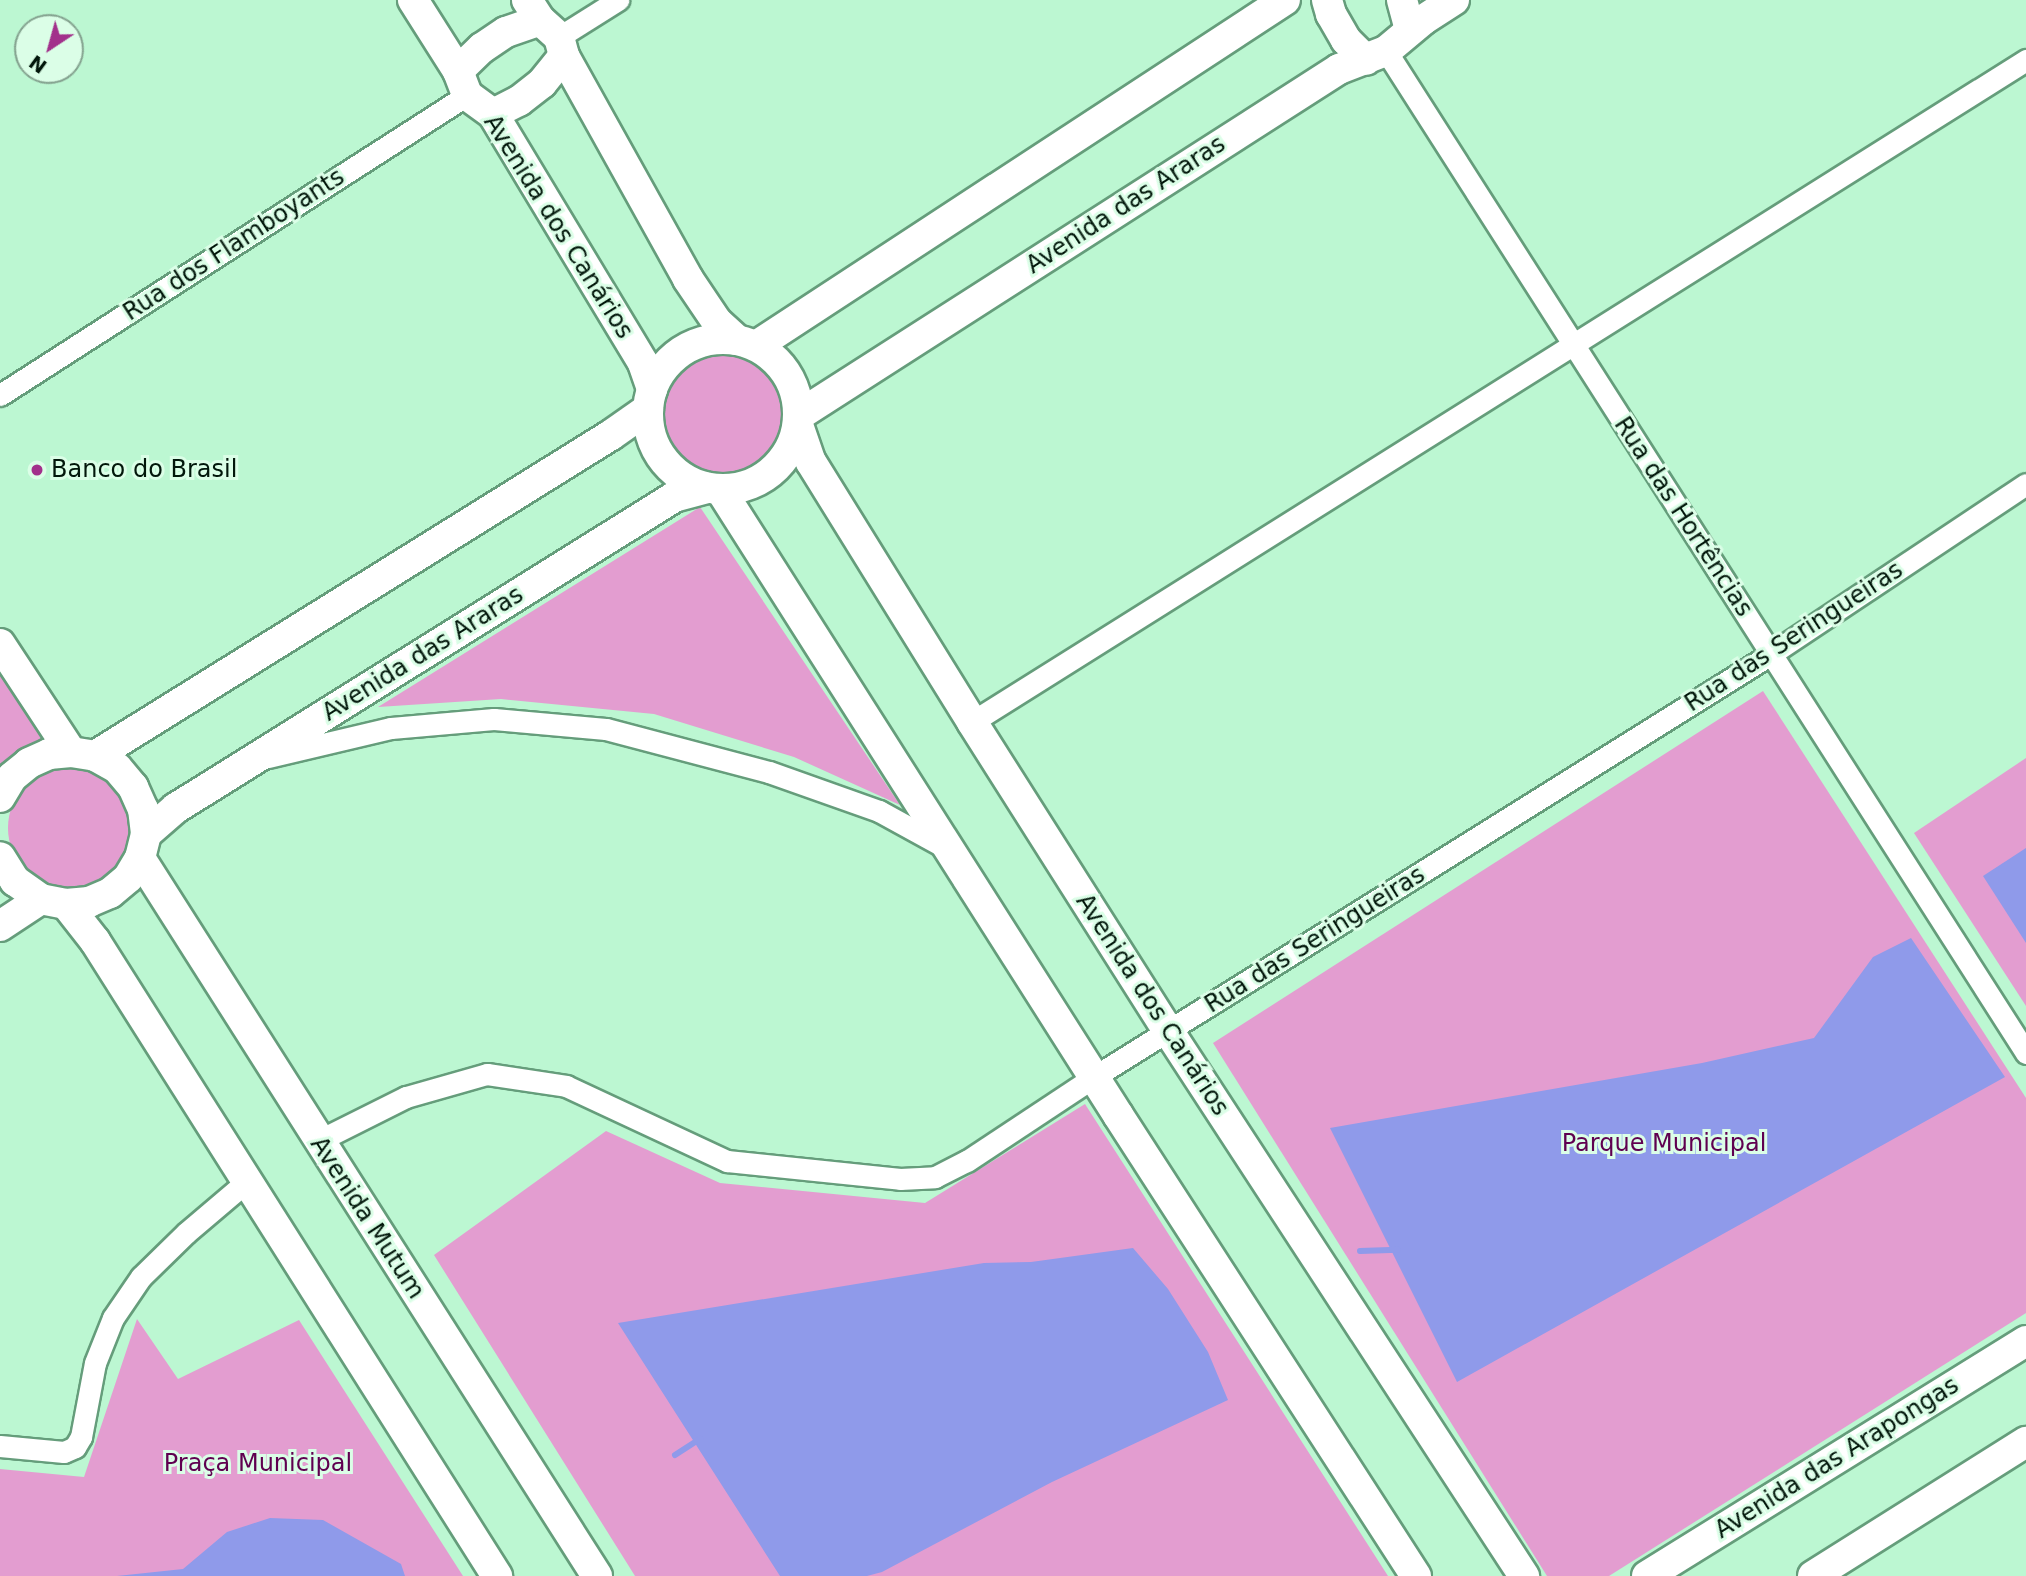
<!DOCTYPE html>
<html>
<head>
<meta charset="utf-8">
<style>
  body { margin:0 }
  #map { position:relative; width:2026px; height:1576px; overflow:hidden; background:#bcf7d2; font-family:"DejaVu Sans",sans-serif }
  div>[style] { position:absolute }
  .green>* { inset:0; background:#e39dd0 }
  .round { border-radius:50% }
  .water>* { inset:0; background:#8f9aea }
  .stream>* { height:6px; margin:-3px; padding:0 3px; transform-origin:3px; border-radius:3px; background:#8f9aea }
  .roads { filter:drop-shadow(2px 0 #659d7b) drop-shadow(-2px 0 #659d7b) drop-shadow(0 2px #659d7b) drop-shadow(0 -2px #659d7b) }
  .street>* { height:21px; margin:-10.5px; padding:0 10.5px; transform-origin:10.5px; border-radius:10.5px; background:#fff }
  .secondary>* { height:30px; margin:-15px; padding:0 15px; transform-origin:15px; border-radius:15px; background:#fff }
  .secondary>.ring { margin:-15px; padding:0; box-sizing:content-box; background:none; border:30px solid #fff; border-radius:50% }
  .dots>* { width:19px; height:19px; translate:-50% -50%; box-sizing:border-box; border:4px solid #dbfee7; border-radius:50% }
  span { translate:-50% -50%; white-space:nowrap; text-align:center; line-height:1.15; -webkit-text-stroke:6px #dbfee7; paint-order:stroke }
  .street-label { font-size:24px; color:#02170b }
  .poi-label { font-size:24px; color:#02170b }
  .left { translate:0 -50%; text-align:left }
  .park-label { font-size:24px; color:#5f0050 }
  .north { position:absolute; left:14px; top:14px; width:70px; height:70px; box-sizing:border-box; background:#dbfee7; border:2px solid #84a28f; border-radius:50%; rotate:216deg; font-size:19px; font-weight:700; line-height:28px; text-align:center; color:#02170b }
  .north::after { content:''; display:block; margin:auto; width:24px; height:32px; background:#a2308b; clip-path:polygon(50% 0,100% 100%,50% 72%,0 100%) }
</style>
</head>
<body>
<div id="map">
  <div class="green">
    <i class="round" style="left:659px;top:349px;width:128px;height:128px"></i>
    <i style="clip-path:polygon(700px 507px,900px 805px,794px 757px,654px 714px,501px 699px,378px 707px)"></i>
    <i style="clip-path:polygon(0 672px,43px 741px,26px 747px,0 768px)"></i>
    <i style="clip-path:polygon(1763px 691px,2026px 1098px,2026px 1313px,1609px 1576px,1547px 1576px,1213px 1043px)"></i>
    <i style="clip-path:polygon(2026px 758px,2026px 1006px,1914px 833px)"></i>
    <i class="round" style="left:8px;top:766px;width:124px;height:124px"></i>
    <i style="clip-path:polygon(1085px 1104px,1388px 1576px,635px 1576px,434px 1255px,606px 1131px,720px 1183px,925px 1203px)"></i>
    <i style="clip-path:polygon(137px 1319px,178px 1379px,299px 1320px,463px 1576px,0 1576px,0 1469px,84px 1477px)"></i>
  </div>
  <div class="water">
    <i style="clip-path:polygon(2026px 848px,2026px 943px,1983px 876px)"></i>
    <i style="clip-path:polygon(1911px 938px,2005px 1077px,1457px 1382px,1330px 1128px,1702px 1063px,1814px 1038px,1873px 957px)"></i>
    <i style="clip-path:polygon(1133px 1248px,1168px 1289px,1208px 1352px,1228px 1400px,1052px 1482px,882px 1572px,867px 1576px,780px 1576px,618px 1323px,984px 1263px,1031px 1262px)"></i>
    <i style="clip-path:polygon(270px 1518px,323px 1520px,401px 1564px,405px 1576px,117px 1576px,183px 1569px,227px 1532px)"></i>
  </div>
  <div class="stream">
    <i style="left:1360px;top:1251px;width:38px;rotate:-2deg"></i>
    <i style="left:675px;top:1455px;width:30px;rotate:-33deg"></i>
  </div>
  <div class="roads">
    <div class="street">
      <i style="left:559px;top:37px;width:70px;rotate:-32.1deg"></i>
      <i style="left:1386px;top:51px;width:1189px;rotate:57.43deg"></i>
      <i style="left:0;top:395px;width:555px;rotate:-32.72deg"></i>
      <i style="left:972px;top:722px;width:1245px;rotate:-32.13deg"></i>
      <i style="left:268px;top:757px;width:126px;rotate:-13.3deg"></i>
      <i style="left:391px;top:728px;width:103px;rotate:-5deg"></i>
      <i style="left:494px;top:719px;width:112px;rotate:5.1deg"></i>
      <i style="left:606px;top:729px;width:169px;rotate:14.8deg"></i>
      <i style="left:769px;top:772px;width:117px;rotate:19.5deg"></i>
      <i style="left:879px;top:811px;width:79px;rotate:28.8deg"></i>
      <i style="left:318px;top:1141px;width:98px;rotate:-26.6deg"></i>
      <i style="left:406px;top:1097px;width:84px;rotate:-15.9deg"></i>
      <i style="left:487px;top:1074px;width:80px;rotate:8.6deg"></i>
      <i style="left:566px;top:1086px;width:178px;rotate:25deg"></i>
      <i style="left:727px;top:1161px;width:174px;rotate:5.9deg"></i>
      <i style="left:900px;top:1179px;width:35px;rotate:-3deg"></i>
      <i style="left:935px;top:1177px;width:36px;rotate:-27deg"></i>
      <i style="left:967px;top:1161px;width:152px;rotate:-33.5deg"></i>
      <i style="left:1094px;top:1077px;width:798px;rotate:-32deg"></i>
      <i style="left:1771px;top:654px;width:306px;rotate:-33.7deg"></i>
      <i style="left:0;top:1446px;width:64px;rotate:5.4deg"></i>
      <i style="left:64px;top:1452px;width:12px;rotate:-24deg"></i>
      <i style="left:75px;top:1447px;width:12px;rotate:-59deg"></i>
      <i style="left:81px;top:1437px;width:75px;rotate:-79.3deg"></i>
      <i style="left:95px;top:1363px;width:48px;rotate:-68.2deg"></i>
      <i style="left:113px;top:1318px;width:50px;rotate:-55.7deg"></i>
      <i style="left:141px;top:1277px;width:63px;rotate:-44.4deg"></i>
      <i style="left:186px;top:1233px;width:80px;rotate:-40.4deg"></i>
    </div>
    <div class="secondary">
      <i style="left:413px;top:0;width:84px;rotate:57.6deg"></i>
      <i style="left:458px;top:71px;width:26px;rotate:69deg"></i>
      <i style="left:467px;top:95px;width:32px;rotate:36deg"></i>
      <i style="left:493px;top:114px;width:291px;rotate:58.9deg"></i>
      <i style="left:643px;top:363px;width:28px;rotate:71deg"></i>
      <i style="left:527px;top:0;width:24px;rotate:57deg"></i>
      <i style="left:540px;top:20px;width:25px;rotate:42deg"></i>
      <i style="left:559px;top:37px;width:20px;rotate:75deg"></i>
      <i style="left:564px;top:56px;width:255px;rotate:60.9deg"></i>
      <i style="left:688px;top:279px;width:52px;rotate:56deg"></i>
      <i style="left:717px;top:322px;width:27px;rotate:42deg"></i>
      <i style="left:1327px;top:0;width:15px;rotate:74deg"></i>
      <i style="left:1331px;top:14px;width:30px;rotate:60deg"></i>
      <i style="left:1346px;top:40px;width:28px;rotate:45deg"></i>
      <i style="left:1402px;top:0;width:31px;rotate:75deg"></i>
      <i style="left:458px;top:71px;width:33px;rotate:-44deg"></i>
      <i style="left:482px;top:48px;width:29px;rotate:-34deg"></i>
      <i style="left:506px;top:32px;width:36px;rotate:-19deg"></i>
      <i style="left:493px;top:114px;width:29px;rotate:-27deg"></i>
      <i style="left:519px;top:101px;width:29px;rotate:-38deg"></i>
      <i style="left:542px;top:83px;width:35px;rotate:-51deg"></i>
      <i class="ring" style="left:648px;top:339px;width:120px;height:120px"></i>
      <i style="left:756px;top:346px;width:632px;rotate:-33.19deg"></i>
      <i style="left:799px;top:415px;width:641px;rotate:-32.65deg"></i>
      <i style="left:1339px;top:69px;width:50px;rotate:-21deg"></i>
      <i style="left:1386px;top:51px;width:48px;rotate:-40deg"></i>
      <i style="left:1423px;top:20px;width:37px;rotate:-33deg"></i>
      <i style="left:798px;top:425px;width:39px;rotate:71deg"></i>
      <i style="left:811px;top:462px;width:306px;rotate:58.2deg"></i>
      <i style="left:972px;top:722px;width:367px;rotate:57.6deg"></i>
      <i style="left:1169px;top:1032px;width:650px;rotate:56.87deg"></i>
      <i style="left:720px;top:489px;width:742px;rotate:57.55deg"></i>
      <i style="left:1118px;top:1115px;width:549px;rotate:57.12deg"></i>
      <i style="left:0;top:644px;width:129px;rotate:56.7deg"></i>
      <i style="left:95px;top:756px;width:608px;rotate:-31.89deg"></i>
      <i style="left:611px;top:435px;width:45px;rotate:-35.1deg"></i>
      <i style="left:0;top:797px;width:23px;rotate:-59deg"></i>
      <i style="left:12px;top:777px;width:22px;rotate:-39deg"></i>
      <i style="left:29px;top:763px;width:22px;rotate:-24deg"></i>
      <i style="left:49px;top:754px;width:22px;rotate:-5deg"></i>
      <i style="left:71px;top:752px;width:24px;rotate:9deg"></i>
      <i style="left:95px;top:756px;width:25px;rotate:29deg"></i>
      <i style="left:117px;top:768px;width:25px;rotate:50deg"></i>
      <i style="left:133px;top:787px;width:24px;rotate:66deg"></i>
      <i style="left:143px;top:809px;width:25px;rotate:83deg"></i>
      <i style="left:146px;top:834px;width:25px;rotate:104deg"></i>
      <i style="left:140px;top:858px;width:23px;rotate:121deg"></i>
      <i style="left:128px;top:878px;width:23px;rotate:140deg"></i>
      <i style="left:110px;top:893px;width:23px;rotate:157deg"></i>
      <i style="left:89px;top:902px;width:23px;rotate:175deg"></i>
      <i style="left:66px;top:904px;width:25px;rotate:-169deg"></i>
      <i style="left:41px;top:899px;width:32px;rotate:-145deg"></i>
      <i style="left:15px;top:881px;width:28px;rotate:-122deg"></i>
      <i style="left:146px;top:834px;width:40px;rotate:-41deg"></i>
      <i style="left:176px;top:808px;width:587px;rotate:-31.98deg"></i>
      <i style="left:674px;top:497px;width:35px;rotate:-15deg"></i>
      <i style="left:140px;top:858px;width:851px;rotate:57.52deg"></i>
      <i style="left:66px;top:904px;width:47px;rotate:51.9deg"></i>
      <i style="left:95px;top:941px;width:752px;rotate:57.66deg"></i>
      <i style="left:0;top:926px;width:49px;rotate:-33.4deg"></i>
      <i style="left:1647px;top:1576px;width:446px;rotate:-31.8deg"></i>
      <i style="left:1813px;top:1576px;width:252px;rotate:-32.2deg"></i>
    </div>
  </div>
  <div class="dots">
    <i style="left:37px;top:470px;background:#a2308b"></i>
  </div>
  <div class="street-label">
    <span style="left:1126px;top:205px;rotate:-33deg">Avenida das Araras</span>
    <span style="left:558px;top:227px;rotate:58deg">Avenida dos Canários</span>
    <span style="left:234px;top:245px;rotate:-33deg">Rua dos Flamboyants</span>
    <span style="left:1683px;top:517px;rotate:57deg">Rua das Hortências</span>
    <span style="left:1794px;top:637px;rotate:-33deg">Rua das Seringueiras</span>
    <span style="left:423px;top:654px;rotate:-32deg">Avenida das Araras</span>
    <span style="left:1315px;top:940px;rotate:-32deg">Rua das Seringueiras</span>
    <span style="left:1152px;top:1005px;rotate:57deg">Avenida dos Canários</span>
    <span style="left:367px;top:1218px;rotate:57deg">Avenida Mutum</span>
    <span style="left:1837px;top:1458px;rotate:-32deg">Avenida das Arapongas</span>
  </div>
  <div class="poi-label">
    <span class="left" style="left:51px;top:470px">Banco do Brasil</span>
  </div>
  <div class="park-label">
    <span style="left:1664px;top:1144px">Parque Municipal</span>
    <span style="left:258px;top:1464px">Praça Municipal</span>
  </div>
  <div class="north">N</div>
</div>
</body>
</html>
